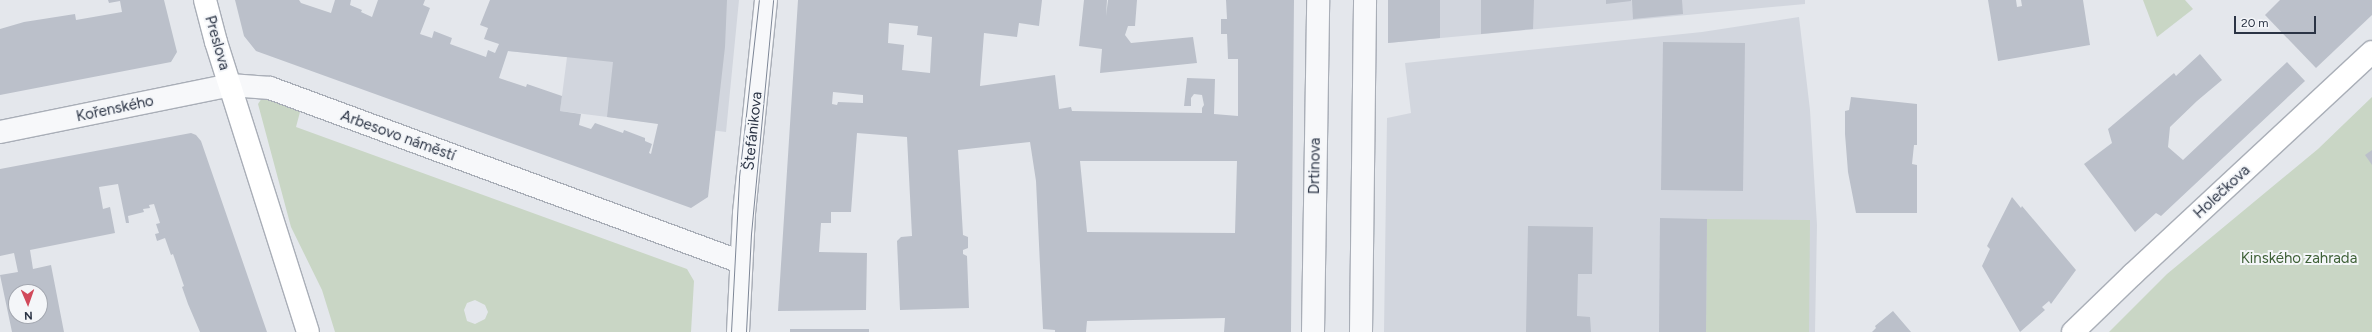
<!DOCTYPE html>
<html>
<head>
<meta charset="utf-8">
<style>
  body { margin:0 }
  #map { position:relative; width:2372px; height:332px; overflow:hidden; background:#e4e7ec; font-family:Figtree,sans-serif }
  div>[style] { position:absolute }
  .built>* { inset:0; background:#d2d6de }
  .green>* { inset:0; background:#c9d6c5 }
  .building>* { inset:0; background:#bbc0ca }
  .roads { filter:drop-shadow(1px 0 #a9aeb7) drop-shadow(-1px 0 #a9aeb7) drop-shadow(0 1px #a9aeb7) drop-shadow(0 -1px #a9aeb7) }
  .street>* { height:22px; margin:-11px; padding:0 11px; transform-origin:11px; border-radius:11px; background:#f7f8fa }
  .secondary>* { height:22px; margin:-11px; padding:0 11px; transform-origin:11px; border-radius:11px; background:#fff }
  .tram>* { height:1px; margin:-0.5px; padding:0 0.5px; transform-origin:0.5px; border-radius:0.5px; background:#7d8696 }
  span { translate:-50% -50%; white-space:nowrap; text-align:center; line-height:1.15; -webkit-text-stroke:4px #f4f6f9; paint-order:stroke }
  .street-label { font-size:15px; color:#2b3445 }
  .park-label { font-size:15px; color:#3f6138 }
  .north { position:absolute; left:8px; top:284px; width:40px; height:40px; box-sizing:border-box; background:#f4f6f9; border:1px solid #a4a8b1; border-radius:50%; rotate:178deg; font-size:11px; font-weight:700; line-height:16px; text-align:center; color:#2b3445 }
  .north::after { content:''; display:block; margin:auto; width:14px; height:18px; background:#d1495b; clip-path:polygon(50% 0,100% 100%,50% 72%,0 100%) }
  .scale { position:absolute; left:2234px; top:16px; width:82px; height:18px; box-sizing:border-box; border:2px solid #2b3445; border-top:0; padding-left:5px; font-size:12px; line-height:14px; white-space:nowrap; color:#2b3445; -webkit-text-stroke:3px #f4f6f9; paint-order:stroke }
</style>
</head>
<body>
<div id="map">
  <div class="built">
    <i style="clip-path:polygon(525px 0,739px 0,726px 132px,560px 111px,567px 57px,508px 51px)"></i>
    <i style="clip-path:polygon(1388px 0,1805px 0,1805px 4px,1388px 43px)"></i>
    <i style="clip-path:polygon(1799px 17px,1810px 110px,1817px 225px,1815px 332px,1384px 332px,1387px 118px,1411px 113px,1405px 63px,1702px 32px)"></i>
  </div>
  <div class="green">
    <i style="clip-path:polygon(2143px 0,2185px 0,2193px 9px,2157px 37px)"></i>
    <i style="clip-path:polygon(evenodd,266px 97px,295px 107px,300px 112px,296px 127px,687px 269px,694px 281px,691px 332px,335px 332px,322px 290px,291px 227px,258px 104px,262px 98px,266px 97px,475px 300px,485px 305px,488px 312px,485px 319px,475px 324px,467px 321px,464px 310px,467px 303px,475px 300px)"></i>
    <i style="clip-path:polygon(2372px 97px,2372px 332px,2109px 332px,2167px 274px,2318px 149px)"></i>
    <i style="clip-path:polygon(1707px 219px,1810px 220px,1809px 332px,1706px 332px)"></i>
  </div>
  <div class="building">
    <i style="clip-path:polygon(108px 0,164px 0,177px 52px,171px 62px,0 95px,0 29px,24px 22px,75px 14px,76px 20px,122px 12px,120px 1px,109px 3px)"></i>
    <i style="clip-path:polygon(evenodd,235px 0,299px 0,301px 3px,331px 13px,335px 0,351px 0,350px 5px,362px 10px,361px 12px,372px 17px,378px 0,425px 0,423px 5px,430px 8px,420px 34px,432px 38px,434px 31px,452px 38px,450px 44px,486px 57px,488px 50px,495px 53px,499px 44px,484px 39px,488px 28px,480px 25px,490px 0,727px 0,725px 47px,708px 197px,691px 208px,256px 51px,244px 36px,235px 0,508px 51px,613px 62px,607px 117px,658px 124px,651px 154px,649px 153px,652px 144px,645px 141px,645px 138px,624px 130px,623px 133px,595px 123px,591px 129px,579px 125px,581px 114px,560px 111px,562px 96px,527px 84px,526px 87px,499px 78px,508px 51px)"></i>
    <i style="clip-path:polygon(evenodd,798px 0,1042px 0,1039px 26px,1019px 23px,1017px 37px,984px 33px,980px 86px,1055px 75px,1059px 109px,1071px 107px,1072px 111px,1202px 113px,1202px 108px,1204px 105px,1202px 95px,1194px 94px,1191px 98px,1191px 106px,1184px 106px,1187px 78px,1215px 79px,1214px 114px,1238px 116px,1238px 59px,1228px 59px,1227px 34px,1221px 34px,1221px 19px,1227px 19px,1226px 0,1294px 0,1291px 332px,1224px 332px,1225px 318px,1087px 321px,1086px 332px,1055px 332px,1055px 330px,1043px 329px,1036px 181px,1030px 142px,958px 150px,963px 235px,968px 237px,968px 248px,963px 250px,963px 254px,967px 256px,969px 308px,900px 310px,897px 241px,901px 237px,912px 236px,907px 137px,857px 133px,851px 212px,831px 212px,831px 223px,821px 223px,819px 252px,867px 253px,866px 310px,778px 311px,798px 0,889px 23px,918px 26px,917px 35px,932px 37px,930px 73px,902px 70px,904px 45px,888px 43px,889px 23px,798px 0,833px 92px,863px 95px,863px 103px,838px 102px,837px 105px,832px 104px,833px 92px,798px 0,1080px 161px,1237px 161px,1235px 233px,1087px 232px,1080px 161px)"></i>
    <i style="clip-path:polygon(1084px 0,1107px 0,1106px 16px,1108px 0,1137px 0,1135px 26px,1128px 26px,1125px 35px,1131px 43px,1193px 37px,1197px 63px,1100px 73px,1102px 49px,1079px 46px)"></i>
    <i style="clip-path:polygon(1388px 0,1440px 0,1440px 38px,1388px 43px)"></i>
    <i style="clip-path:polygon(1481px 0,1534px 0,1533px 29px,1481px 34px)"></i>
    <i style="clip-path:polygon(1606px 0,1631px 0,1631px 1px,1606px 4px)"></i>
    <i style="clip-path:polygon(1632px 0,1682px 0,1683px 14px,1633px 19px)"></i>
    <i style="clip-path:polygon(1988px 0,2016px 0,2017px 7px,2022px 6px,2021px 0,2083px 0,2090px 45px,1998px 61px)"></i>
    <i style="clip-path:polygon(2280px 0,2372px 0,2372px 15px,2316px 68px,2265px 15px)"></i>
    <i style="clip-path:polygon(1663px 42px,1745px 43px,1743px 191px,1661px 190px)"></i>
    <i style="clip-path:polygon(2200px 54px,2222px 80px,2197px 101px,2170px 127px,2168px 147px,2183px 160px,2287px 62px,2305px 81px,2161px 216px,2156px 213px,2135px 232px,2084px 164px,2112px 143px,2108px 129px,2174px 73px,2176px 76px)"></i>
    <i style="clip-path:polygon(1851px 97px,1917px 104px,1917px 145px,1914px 145px,1912px 164px,1917px 165px,1917px 213px,1856px 213px,1848px 172px,1845px 134px,1845px 111px,1849px 110px)"></i>
    <i style="clip-path:polygon(evenodd,191px 133px,196px 135px,201px 141px,267px 332px,200px 332px,188px 304px,182px 287px,184px 286px,173px 254px,171px 255px,165px 238px,157px 241px,155px 234px,159px 233px,156px 224px,160px 223px,154px 204px,149px 205px,150px 208px,143px 209px,144px 212px,128px 216px,129px 223px,126px 223px,118px 184px,99px 187px,103px 209px,110px 207px,115px 233px,30px 250px,33px 269px,51px 265px,64px 332px,12px 332px,0 275px,18px 272px,14px 253px,0 256px,0 169px,191px 133px,16px 292px,40px 292px,40px 316px,16px 316px,16px 292px)"></i>
    <i style="clip-path:polygon(2372px 150px,2372px 165px,2365px 155px)"></i>
    <i style="clip-path:polygon(2012px 197px,2021px 208px,2022px 206px,2076px 270px,2051px 304px,2049px 301px,2042px 307px,2045px 310px,2020px 332px,1982px 266px,1990px 249px,1987px 246px)"></i>
    <i style="clip-path:polygon(1660px 218px,1707px 219px,1706px 332px,1659px 332px)"></i>
    <i style="clip-path:polygon(1528px 226px,1593px 227px,1592px 274px,1578px 274px,1577px 316px,1590px 317px,1591px 332px,1526px 332px)"></i>
    <i style="clip-path:polygon(1893px 311px,1911px 332px,1872px 332px,1876px 328px,1875px 326px)"></i>
    <i style="clip-path:polygon(790px 329px,869px 329px,869px 332px,790px 332px)"></i>
  </div>
  <div class="roads">
    <div class="street">
      <i style="left:0;top:132px;width:235px;rotate:-11.5deg"></i>
      <i style="left:230px;top:85px;width:40px;rotate:4.3deg"></i>
      <i style="left:270px;top:88px;width:502px;rotate:20.28deg"></i>
      <i style="left:738px;top:332px;width:119px;rotate:-87.1deg"></i>
      <i style="left:744px;top:213px;width:214px;rotate:-84.1deg"></i>
      <i style="left:1313px;top:332px;width:332px;rotate:-89.1deg"></i>
      <i style="left:1361px;top:332px;width:332px;rotate:-89.3deg"></i>
    </div>
    <div class="secondary">
      <i style="left:205px;top:0;width:43px;rotate:75.3deg"></i>
      <i style="left:216px;top:42px;width:304px;rotate:72.4deg"></i>
      <i style="left:2073px;top:332px;width:83px;rotate:-44deg"></i>
      <i style="left:2133px;top:274px;width:326px;rotate:-42.9deg"></i>
    </div>
  </div>
  <div class="tram">
    <i style="left:731px;top:332px;width:155px;rotate:-87deg"></i>
    <i style="left:739px;top:177px;width:178px;rotate:-83.6deg"></i>
    <i style="left:746px;top:332px;width:98px;rotate:-87.1deg"></i>
    <i style="left:751px;top:234px;width:235px;rotate:-84.6deg"></i>
  </div>
  <div class="street-label">
    <span style="left:217px;top:43px;rotate:74deg">Preslova</span>
    <span style="left:115px;top:109px;rotate:-12deg">Kořenského</span>
    <span style="left:753px;top:131px;rotate:-84deg">Štefánikova</span>
    <span style="left:398px;top:136px;rotate:20deg">Arbesovo náměstí</span>
    <span style="left:1315px;top:166px;rotate:-89deg">Drtinova</span>
    <span style="left:2222px;top:192px;rotate:-43deg">Holečkova</span>
  </div>
  <div class="park-label">
    <span style="left:2299px;top:259px">Kinského zahrada</span>
  </div>
  <div class="north">N</div>
  <div class="scale">20 m</div>
</div>
</body>
</html>
